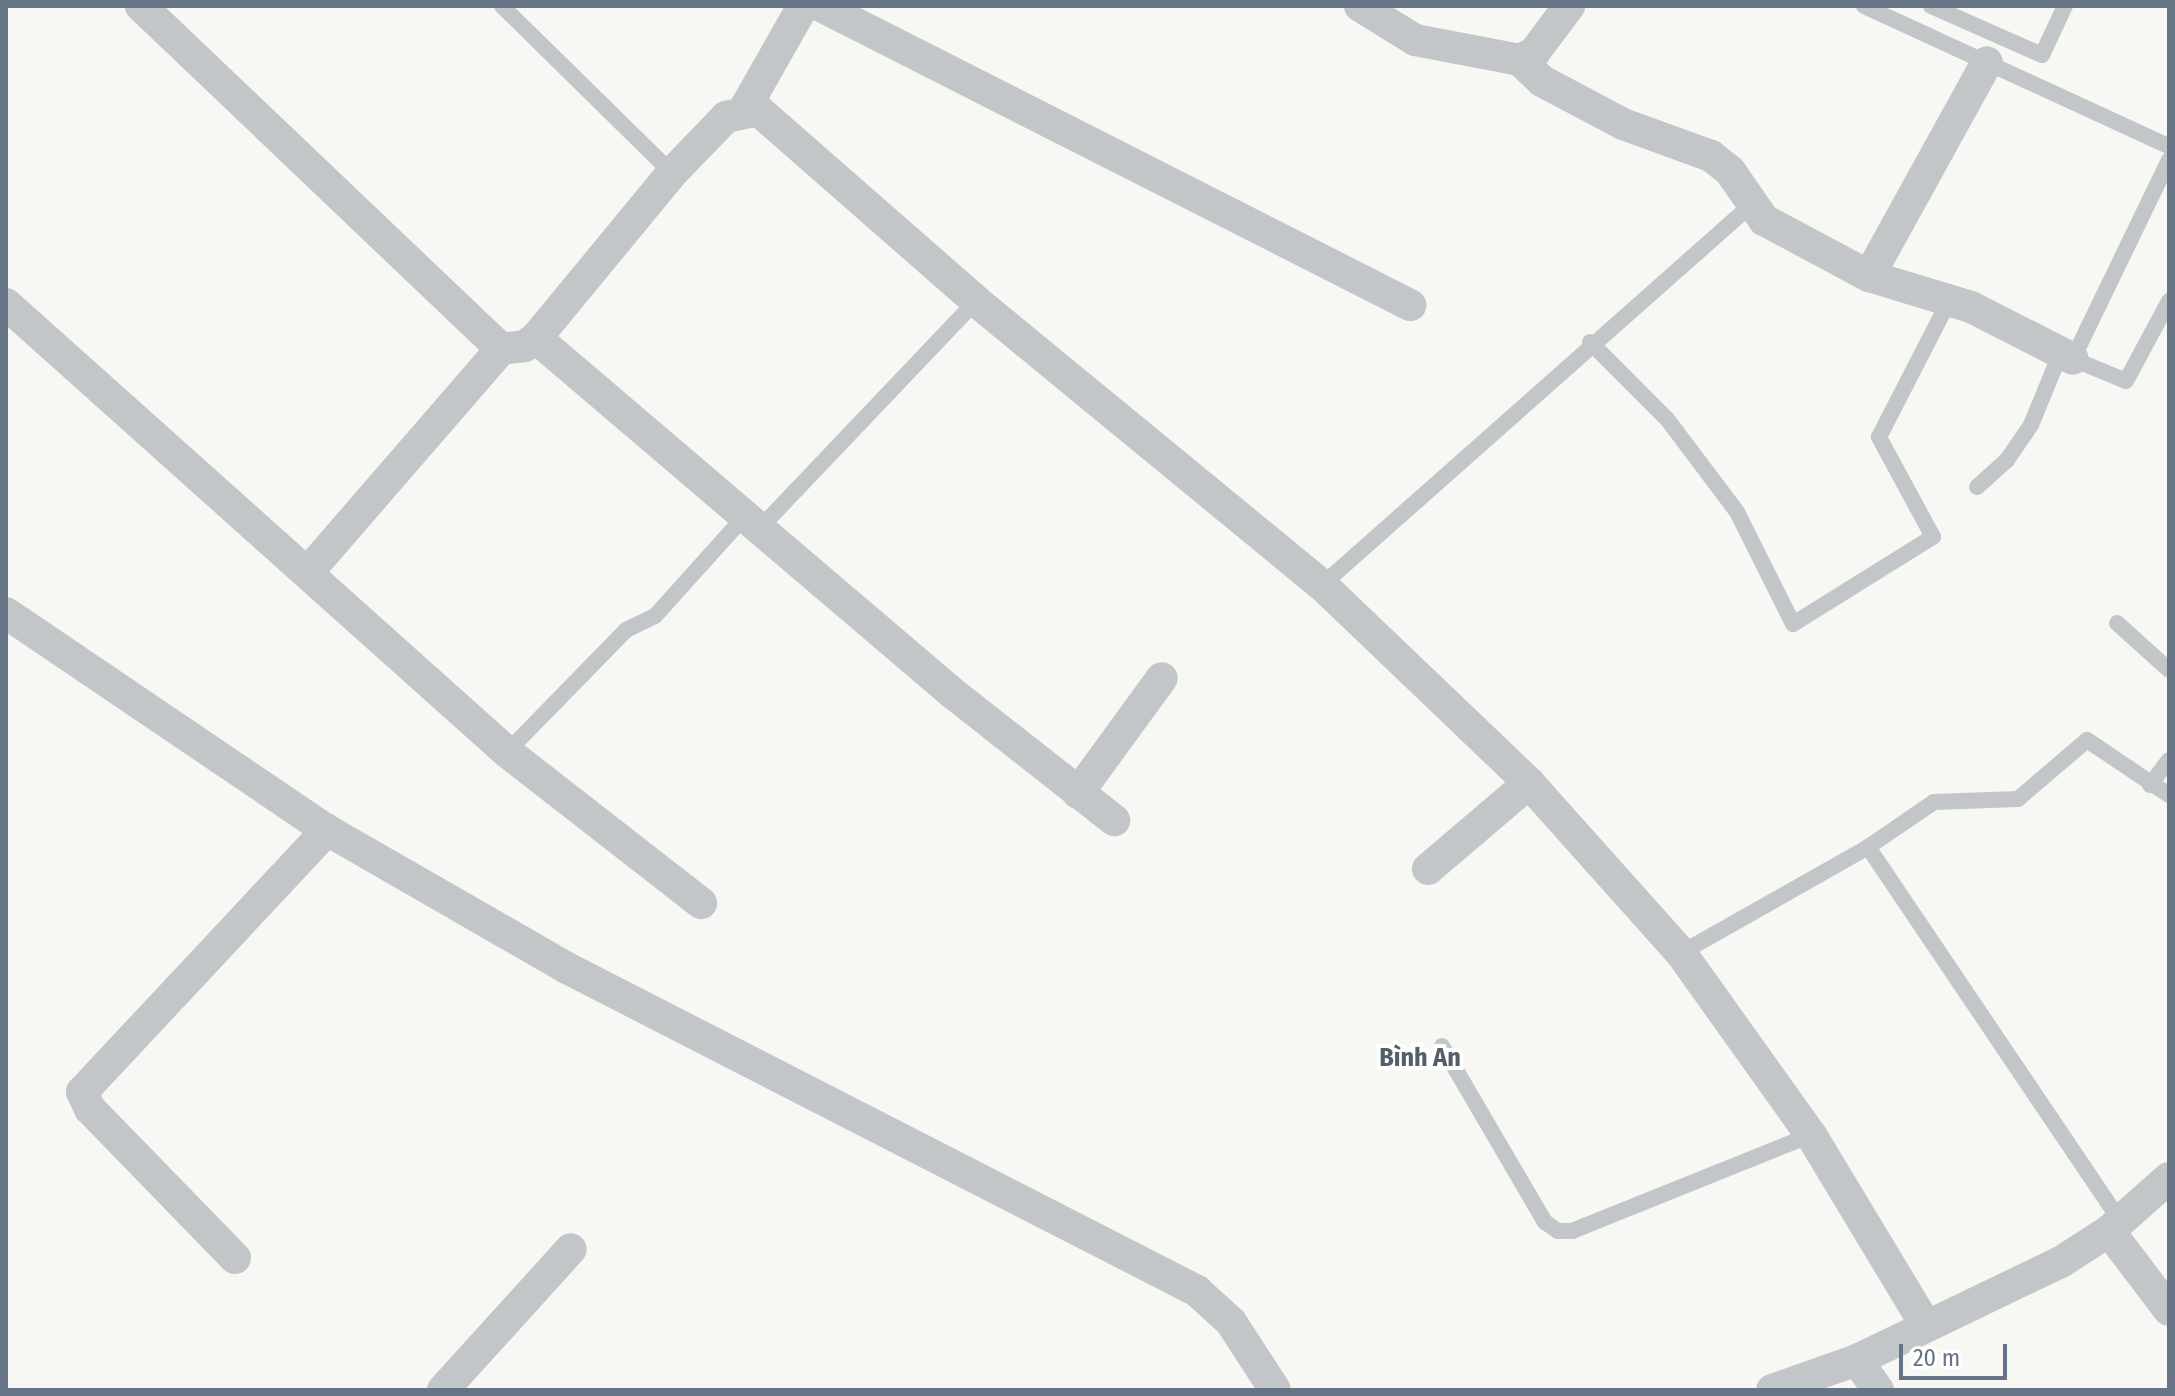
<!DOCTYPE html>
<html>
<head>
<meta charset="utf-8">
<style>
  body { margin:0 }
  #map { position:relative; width:2175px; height:1396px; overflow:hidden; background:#f7f7f3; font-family:"Fira Sans Condensed",sans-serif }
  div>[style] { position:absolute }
  .lane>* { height:16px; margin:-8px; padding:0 8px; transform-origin:8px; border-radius:8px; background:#c2c6c9 }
  .street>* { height:32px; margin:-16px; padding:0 16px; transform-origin:16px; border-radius:16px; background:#c2c6c9 }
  span { translate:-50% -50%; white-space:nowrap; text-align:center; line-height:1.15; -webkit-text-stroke:8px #fff; paint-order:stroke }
  .quarter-label { font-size:26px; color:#545f6a; font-weight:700 }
  .frame { position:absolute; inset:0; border:8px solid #667585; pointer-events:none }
  .scale { position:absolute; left:1899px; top:1344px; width:108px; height:36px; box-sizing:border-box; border:4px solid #667585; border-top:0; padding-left:10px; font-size:24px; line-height:28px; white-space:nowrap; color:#667585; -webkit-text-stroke:6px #fff; paint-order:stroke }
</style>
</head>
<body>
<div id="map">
  <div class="lane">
    <i style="left:502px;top:6px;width:238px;rotate:44.5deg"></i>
    <i style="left:1864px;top:6px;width:336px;rotate:24.7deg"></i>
    <i style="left:1931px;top:6px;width:121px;rotate:23.8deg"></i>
    <i style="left:2042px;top:55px;width:54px;rotate:-64.9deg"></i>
    <i style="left:2169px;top:160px;width:221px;rotate:115.8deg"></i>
    <i style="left:2073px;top:359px;width:57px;rotate:22.5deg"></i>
    <i style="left:2126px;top:381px;width:91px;rotate:-61.7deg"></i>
    <i style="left:1590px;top:342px;width:109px;rotate:45deg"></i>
    <i style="left:1667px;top:419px;width:116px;rotate:53deg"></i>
    <i style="left:1737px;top:512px;width:125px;rotate:63.4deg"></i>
    <i style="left:1793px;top:624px;width:165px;rotate:-31.9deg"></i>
    <i style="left:1933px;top:537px;width:114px;rotate:-118.4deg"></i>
    <i style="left:1879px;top:437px;width:155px;rotate:-62.8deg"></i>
    <i style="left:1977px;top:487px;width:40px;rotate:-42deg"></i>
    <i style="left:2007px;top:460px;width:42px;rotate:-55.6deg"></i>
    <i style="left:2031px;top:425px;width:79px;rotate:-67.7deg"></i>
    <i style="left:760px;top:528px;width:313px;rotate:-46.4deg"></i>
    <i style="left:1322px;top:585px;width:572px;rotate:-41.53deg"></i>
    <i style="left:2117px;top:623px;width:70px;rotate:42.1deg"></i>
    <i style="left:507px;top:752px;width:170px;rotate:-45.7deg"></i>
    <i style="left:626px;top:630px;width:32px;rotate:-26deg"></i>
    <i style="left:655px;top:616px;width:135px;rotate:-48deg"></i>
    <i style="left:2150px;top:785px;width:31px;rotate:-53deg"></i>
    <i style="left:1868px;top:847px;width:80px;rotate:-34.3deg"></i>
    <i style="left:1934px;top:802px;width:84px;rotate:-2deg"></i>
    <i style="left:2018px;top:799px;width:91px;rotate:-40.5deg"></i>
    <i style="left:2087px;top:740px;width:99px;rotate:33.9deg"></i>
    <i style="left:1681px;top:953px;width:215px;rotate:-29.5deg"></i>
    <i style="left:1868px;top:847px;width:451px;rotate:56deg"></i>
    <i style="left:1442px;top:1046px;width:204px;rotate:59.7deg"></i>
    <i style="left:1545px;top:1222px;width:16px;rotate:35deg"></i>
    <i style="left:1558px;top:1231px;width:14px"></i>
    <i style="left:1572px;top:1231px;width:258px;rotate:-21.9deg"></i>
  </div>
  <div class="street">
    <i style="left:141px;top:6px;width:497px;rotate:43.6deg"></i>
    <i style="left:821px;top:6px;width:661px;rotate:26.91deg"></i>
    <i style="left:1360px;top:6px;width:65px;rotate:31.7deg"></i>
    <i style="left:1415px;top:40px;width:107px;rotate:10.8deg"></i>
    <i style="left:1520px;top:60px;width:16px;rotate:-27deg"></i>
    <i style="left:1534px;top:53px;width:59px;rotate:-53.3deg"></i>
    <i style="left:1520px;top:60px;width:30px;rotate:44deg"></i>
    <i style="left:1542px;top:81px;width:92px;rotate:28deg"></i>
    <i style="left:1623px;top:124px;width:94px;rotate:20deg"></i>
    <i style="left:1711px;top:156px;width:24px;rotate:38deg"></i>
    <i style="left:1730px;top:171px;width:60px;rotate:55.2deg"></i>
    <i style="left:1764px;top:220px;width:119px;rotate:28.1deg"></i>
    <i style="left:1869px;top:276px;width:107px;rotate:16.9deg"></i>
    <i style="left:1971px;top:307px;width:114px;rotate:27deg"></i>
    <i style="left:744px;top:110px;width:120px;rotate:-60.4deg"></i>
    <i style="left:1869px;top:276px;width:244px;rotate:-61.1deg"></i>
    <i style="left:6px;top:304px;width:672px;rotate:41.8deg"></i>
    <i style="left:507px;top:752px;width:246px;rotate:37.9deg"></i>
    <i style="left:536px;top:338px;width:544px;rotate:40.45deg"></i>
    <i style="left:950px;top:691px;width:209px;rotate:38.2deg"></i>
    <i style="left:308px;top:572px;width:295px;rotate:-49.1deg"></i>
    <i style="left:501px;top:349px;width:24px;rotate:-7deg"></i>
    <i style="left:525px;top:346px;width:14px;rotate:-36deg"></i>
    <i style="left:536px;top:338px;width:214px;rotate:-50.5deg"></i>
    <i style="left:672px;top:173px;width:78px;rotate:-46deg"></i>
    <i style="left:726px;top:117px;width:33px;rotate:-12deg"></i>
    <i style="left:758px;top:110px;width:290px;rotate:41.2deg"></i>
    <i style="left:976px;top:301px;width:448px;rotate:39.4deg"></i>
    <i style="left:1322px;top:585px;width:286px;rotate:43.7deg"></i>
    <i style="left:1529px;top:783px;width:228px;rotate:48.2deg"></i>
    <i style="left:1681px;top:953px;width:224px;rotate:54.5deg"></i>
    <i style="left:1811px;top:1135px;width:221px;rotate:58.9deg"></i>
    <i style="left:6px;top:613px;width:387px;rotate:34.1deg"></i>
    <i style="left:327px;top:830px;width:277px;rotate:29.9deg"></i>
    <i style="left:567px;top:968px;width:708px;rotate:27.14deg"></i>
    <i style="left:1197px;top:1291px;width:46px;rotate:42.4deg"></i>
    <i style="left:1231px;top:1322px;width:81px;rotate:57.1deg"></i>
    <i style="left:1078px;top:793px;width:142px;rotate:-53.9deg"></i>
    <i style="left:1428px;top:869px;width:133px;rotate:-40.4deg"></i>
    <i style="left:2109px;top:1231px;width:99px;rotate:52.8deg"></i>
    <i style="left:235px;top:1258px;width:208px;rotate:-134.2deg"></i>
    <i style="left:90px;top:1109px;width:19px;rotate:-115deg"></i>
    <i style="left:82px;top:1092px;width:359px;rotate:-46.9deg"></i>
    <i style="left:1857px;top:1360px;width:37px;rotate:55deg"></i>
    <i style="left:443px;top:1390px;width:190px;rotate:-47.8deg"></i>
    <i style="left:1772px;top:1390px;width:90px;rotate:-19.4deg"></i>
    <i style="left:1857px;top:1360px;width:226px;rotate:-25.7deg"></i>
    <i style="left:2061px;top:1262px;width:57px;rotate:-32.9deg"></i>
    <i style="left:2109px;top:1231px;width:80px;rotate:-41.5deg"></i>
  </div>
  <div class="quarter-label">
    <span style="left:1420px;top:1058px">Bình An</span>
  </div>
  <div class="frame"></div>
  <div class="scale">20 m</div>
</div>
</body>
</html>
